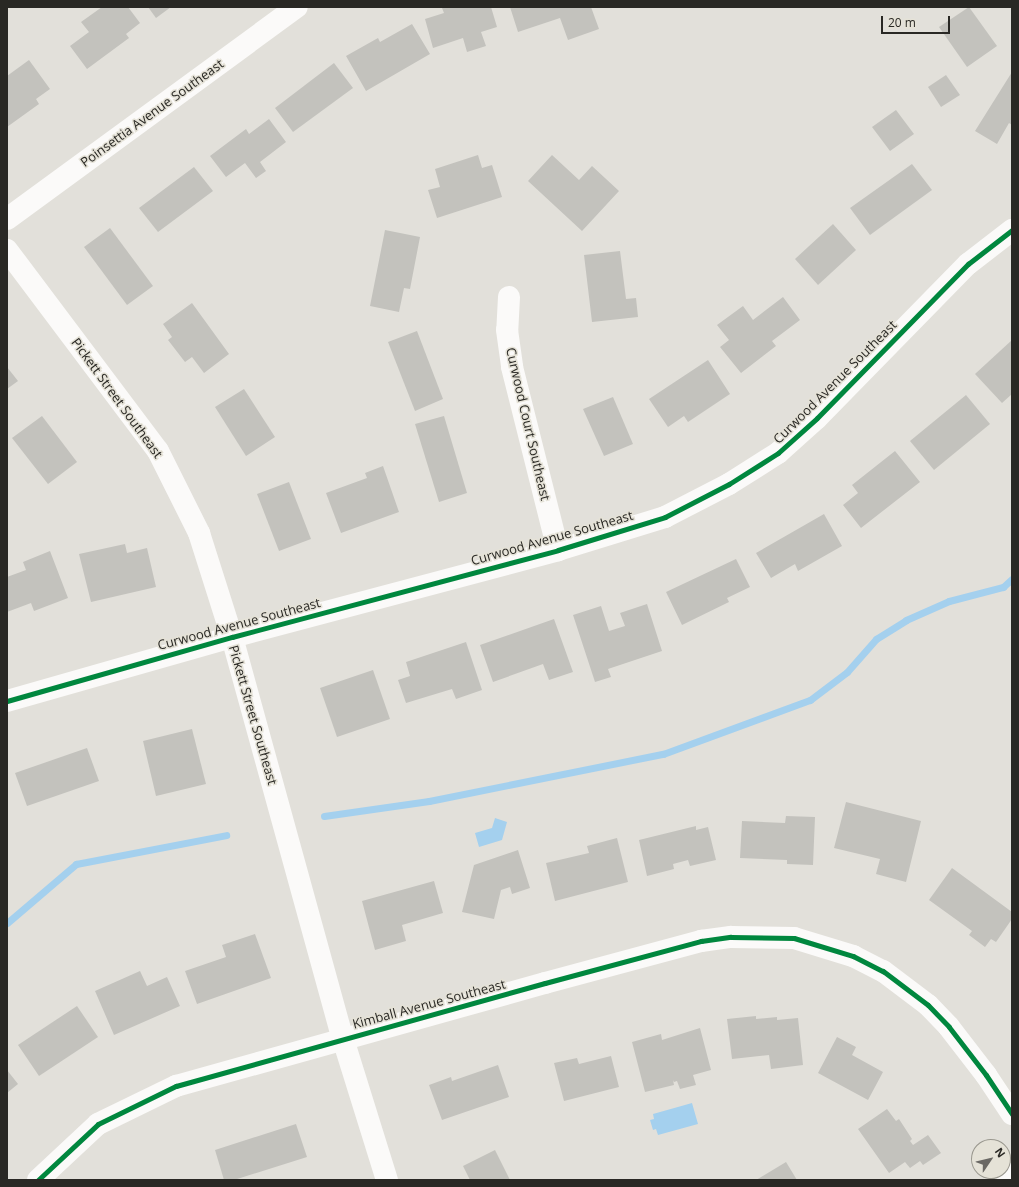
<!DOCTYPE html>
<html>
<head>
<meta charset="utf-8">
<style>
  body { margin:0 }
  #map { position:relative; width:1019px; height:1187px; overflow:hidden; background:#e2e0da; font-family:"Open Sans",sans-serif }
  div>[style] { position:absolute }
  .water>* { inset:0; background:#a4d0ee }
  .stream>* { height:7px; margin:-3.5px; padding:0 3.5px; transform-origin:3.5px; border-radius:3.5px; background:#a4d0ee }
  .building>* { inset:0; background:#c3c2bd }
  .minor>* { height:22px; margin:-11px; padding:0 11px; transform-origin:11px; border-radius:11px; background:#fbfaf9 }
  .cycleway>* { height:5px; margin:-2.5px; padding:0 2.5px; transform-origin:2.5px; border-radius:2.5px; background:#00873e }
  span { translate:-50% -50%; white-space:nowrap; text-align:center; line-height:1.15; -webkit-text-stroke:3px #e5e2d7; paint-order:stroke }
  .street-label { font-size:13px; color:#292824 }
  .frame { position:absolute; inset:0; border:8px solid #292824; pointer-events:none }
  .north { position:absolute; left:971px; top:1139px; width:40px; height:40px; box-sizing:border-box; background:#e5e2d7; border:1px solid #9a988f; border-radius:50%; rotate:55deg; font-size:11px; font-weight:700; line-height:16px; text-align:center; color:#292824 }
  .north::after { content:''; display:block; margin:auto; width:14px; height:18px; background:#6a6864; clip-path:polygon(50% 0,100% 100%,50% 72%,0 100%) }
  .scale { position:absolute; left:881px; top:16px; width:69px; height:18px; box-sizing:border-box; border:2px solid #292824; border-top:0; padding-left:5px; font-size:12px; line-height:14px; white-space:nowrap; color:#292824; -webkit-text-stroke:3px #e5e2d7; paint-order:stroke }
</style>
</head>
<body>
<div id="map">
  <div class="water">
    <i style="clip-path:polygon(495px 818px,507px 822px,502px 840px,479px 847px,475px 833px,492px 828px)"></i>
    <i style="clip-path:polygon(692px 1103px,698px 1124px,658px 1135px,656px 1129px,653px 1130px,650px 1120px,654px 1119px,653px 1114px)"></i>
  </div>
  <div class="stream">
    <i style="left:324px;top:816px;width:106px;rotate:-8.1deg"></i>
    <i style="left:429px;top:801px;width:239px;rotate:-11.4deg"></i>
    <i style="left:663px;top:754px;width:157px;rotate:-20.2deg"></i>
    <i style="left:810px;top:700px;width:46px;rotate:-37.1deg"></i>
    <i style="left:847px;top:672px;width:44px;rotate:-48.7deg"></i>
    <i style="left:876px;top:639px;width:36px;rotate:-32deg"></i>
    <i style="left:906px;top:620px;width:47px;rotate:-23.8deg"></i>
    <i style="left:949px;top:601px;width:56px;rotate:-14.5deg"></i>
    <i style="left:1003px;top:587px;width:12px;rotate:-42deg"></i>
    <i style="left:7px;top:923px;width:91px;rotate:-40.5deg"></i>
    <i style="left:76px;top:864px;width:153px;rotate:-10.9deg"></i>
  </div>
  <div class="building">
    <i style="clip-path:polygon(102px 7px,128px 7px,140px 23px,126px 34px,129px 38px,87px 69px,70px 46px,89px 32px,81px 22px)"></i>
    <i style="clip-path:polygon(148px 7px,171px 7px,156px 18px)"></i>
    <i style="clip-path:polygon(445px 7px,491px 7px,497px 27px,481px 32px,486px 46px,467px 52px,463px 38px,433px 48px,425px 19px,444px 13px,442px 8px)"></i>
    <i style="clip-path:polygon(510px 7px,591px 7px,599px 29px,568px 40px,560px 18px,518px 32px)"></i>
    <i style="clip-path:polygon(969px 7px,997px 46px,967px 67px,939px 27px)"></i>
    <i style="clip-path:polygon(412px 24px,430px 54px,366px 91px,346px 56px,378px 38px,380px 42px)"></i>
    <i style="clip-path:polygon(29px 60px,50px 89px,36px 99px,39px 104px,7px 127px,7px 76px)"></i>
    <i style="clip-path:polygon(334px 63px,353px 88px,293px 132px,275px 108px)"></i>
    <i style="clip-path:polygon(1012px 72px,1012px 125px,1009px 123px,997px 144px,975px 131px)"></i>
    <i style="clip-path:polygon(946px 75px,960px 95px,941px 107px,928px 87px)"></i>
    <i style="clip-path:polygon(896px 110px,914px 134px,890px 151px,872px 127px)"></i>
    <i style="clip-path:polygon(269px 119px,286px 142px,260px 162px,266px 171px,256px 178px,245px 163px,226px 177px,210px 156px,246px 129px,249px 134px)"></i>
    <i style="clip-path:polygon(478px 155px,482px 168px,492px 165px,502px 197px,437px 218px,428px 190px,440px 187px,435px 169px)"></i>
    <i style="clip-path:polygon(552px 155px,579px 180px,592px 166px,619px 191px,582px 231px,528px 181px)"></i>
    <i style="clip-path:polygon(912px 164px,932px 190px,870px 235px,850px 208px)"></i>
    <i style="clip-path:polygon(194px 167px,213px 191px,158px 232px,139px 208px)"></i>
    <i style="clip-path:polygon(833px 224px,856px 250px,818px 285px,795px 259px)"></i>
    <i style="clip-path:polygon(110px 228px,153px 286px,127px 305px,84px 247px)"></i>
    <i style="clip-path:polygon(385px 230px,420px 237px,410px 289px,404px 288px,399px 312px,370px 306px)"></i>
    <i style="clip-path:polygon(620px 251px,626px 299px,636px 298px,638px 317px,592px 322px,584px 255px)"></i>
    <i style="clip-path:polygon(783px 297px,800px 320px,772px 341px,776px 346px,741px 373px,720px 347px,729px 340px,717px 325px,743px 306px,753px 320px)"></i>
    <i style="clip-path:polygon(192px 303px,229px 354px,204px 373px,192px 357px,185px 362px,168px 340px,172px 337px,163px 324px)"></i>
    <i style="clip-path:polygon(417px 331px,443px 399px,415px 411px,388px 342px)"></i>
    <i style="clip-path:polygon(1012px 340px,1012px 394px,1002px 403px,975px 374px)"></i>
    <i style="clip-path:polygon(708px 360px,730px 394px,688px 422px,684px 416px,668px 427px,649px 399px)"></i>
    <i style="clip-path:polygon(7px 367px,18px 381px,7px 389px)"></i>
    <i style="clip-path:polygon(244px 389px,275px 437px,246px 456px,215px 407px)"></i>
    <i style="clip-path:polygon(966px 395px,990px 424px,934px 470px,910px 441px)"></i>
    <i style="clip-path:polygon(613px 397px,633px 444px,604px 456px,583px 409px)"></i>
    <i style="clip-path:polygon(42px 416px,77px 462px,48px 484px,12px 438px)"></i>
    <i style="clip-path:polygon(444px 416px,467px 493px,439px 502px,415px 424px)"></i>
    <i style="clip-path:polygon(895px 451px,920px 482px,861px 528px,843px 505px,858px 493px,852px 485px)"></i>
    <i style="clip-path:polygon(383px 466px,399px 512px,341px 533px,326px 493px,367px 478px,365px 473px)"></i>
    <i style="clip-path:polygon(289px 482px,311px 539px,279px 551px,257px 494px)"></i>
    <i style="clip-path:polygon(824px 514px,842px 546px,798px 571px,795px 564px,771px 578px,756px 553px)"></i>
    <i style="clip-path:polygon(125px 544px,127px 553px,147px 548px,156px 587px,91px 602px,79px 554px)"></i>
    <i style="clip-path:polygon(50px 551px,68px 598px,34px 611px,31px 603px,7px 612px,7px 577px,26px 570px,23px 562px)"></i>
    <i style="clip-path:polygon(736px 559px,750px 587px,727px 598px,729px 602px,682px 625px,666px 592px)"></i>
    <i style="clip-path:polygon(647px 604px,662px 651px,608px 669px,611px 677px,595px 682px,573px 615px,601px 606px,609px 631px,625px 626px,620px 613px)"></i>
    <i style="clip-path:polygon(554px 619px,573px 672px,549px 680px,543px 664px,493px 682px,480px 645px)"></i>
    <i style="clip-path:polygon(466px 642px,482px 690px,456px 699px,452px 689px,406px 703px,398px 680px,410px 676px,406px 662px)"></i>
    <i style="clip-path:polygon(373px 670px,390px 719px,337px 737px,320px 688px)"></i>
    <i style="clip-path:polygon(192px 729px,206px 784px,156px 796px,143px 741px)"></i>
    <i style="clip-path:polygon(87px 748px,99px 781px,27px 806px,15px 773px)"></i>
    <i style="clip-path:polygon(846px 802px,921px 821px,906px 882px,876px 874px,880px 859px,834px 848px)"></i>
    <i style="clip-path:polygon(786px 816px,815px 817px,813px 865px,787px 864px,787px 860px,740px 858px,742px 821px,785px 823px)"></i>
    <i style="clip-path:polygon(696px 826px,696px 830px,708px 827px,716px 860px,690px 866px,688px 860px,673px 864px,674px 869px,647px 876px,639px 840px)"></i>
    <i style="clip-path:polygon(617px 838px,628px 882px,555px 901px,546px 863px,589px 853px,587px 846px)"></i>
    <i style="clip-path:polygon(518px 850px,530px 888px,512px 894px,510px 887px,501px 890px,494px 919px,462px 912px,474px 865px)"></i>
    <i style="clip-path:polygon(952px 868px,1012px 912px,1012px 919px,996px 942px,991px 939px,985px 947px,969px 935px,972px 931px,929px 900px)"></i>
    <i style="clip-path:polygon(434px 881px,443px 913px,402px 925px,406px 941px,375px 950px,362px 901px)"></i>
    <i style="clip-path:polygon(255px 934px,271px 978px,197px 1004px,185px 971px,226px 957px,222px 945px)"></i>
    <i style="clip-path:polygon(140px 971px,147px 986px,167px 977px,180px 1006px,114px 1035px,95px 991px)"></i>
    <i style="clip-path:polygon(77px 1006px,98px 1037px,39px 1076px,18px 1045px)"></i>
    <i style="clip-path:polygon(756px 1016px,756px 1019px,777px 1017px,777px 1020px,798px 1018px,803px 1065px,771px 1069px,769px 1055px,732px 1059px,727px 1019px)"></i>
    <i style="clip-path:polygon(700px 1028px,711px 1070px,693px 1075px,696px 1085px,680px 1089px,677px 1081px,674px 1082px,673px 1080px,674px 1085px,645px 1092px,632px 1042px,661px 1034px,662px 1040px)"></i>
    <i style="clip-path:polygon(837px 1037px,856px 1047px,852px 1055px,883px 1072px,868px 1100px,818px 1073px)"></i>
    <i style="clip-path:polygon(611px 1056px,619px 1087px,564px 1101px,554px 1063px,577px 1058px,579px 1064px)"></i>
    <i style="clip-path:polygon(498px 1065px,509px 1097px,442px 1120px,429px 1085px,451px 1077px,452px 1081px)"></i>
    <i style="clip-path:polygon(7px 1070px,18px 1084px,7px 1093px)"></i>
    <i style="clip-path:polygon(887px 1109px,896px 1121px,899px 1119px,912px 1139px,910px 1141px,913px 1145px,928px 1135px,941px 1153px,923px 1165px,920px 1161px,910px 1168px,905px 1162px,889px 1173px,858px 1129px)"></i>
    <i style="clip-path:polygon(296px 1124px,307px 1157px,234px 1180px,224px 1180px,215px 1150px)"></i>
    <i style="clip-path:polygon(495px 1150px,510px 1180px,470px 1180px,463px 1166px)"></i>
    <i style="clip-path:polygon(786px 1162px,797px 1180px,756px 1180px)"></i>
  </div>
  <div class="minor">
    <i style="left:7px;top:219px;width:359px;rotate:-36.2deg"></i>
    <i style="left:7px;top:250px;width:251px;rotate:53.1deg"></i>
    <i style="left:158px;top:451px;width:92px;rotate:63.4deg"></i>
    <i style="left:199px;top:533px;width:109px;rotate:72.4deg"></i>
    <i style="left:232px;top:637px;width:417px;rotate:74.6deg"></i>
    <i style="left:343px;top:1039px;width:148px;rotate:72.7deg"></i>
    <i style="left:509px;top:297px;width:33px;rotate:93deg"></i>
    <i style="left:507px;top:330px;width:37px;rotate:82deg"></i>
    <i style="left:512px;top:367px;width:189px;rotate:75.9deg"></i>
    <i style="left:7px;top:701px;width:234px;rotate:-15.9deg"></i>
    <i style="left:232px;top:637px;width:337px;rotate:-14.9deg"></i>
    <i style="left:558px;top:550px;width:112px;rotate:-17.1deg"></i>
    <i style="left:665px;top:517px;width:72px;rotate:-27.3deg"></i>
    <i style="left:729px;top:484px;width:58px;rotate:-32.3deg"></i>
    <i style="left:778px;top:453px;width:52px;rotate:-41.9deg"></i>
    <i style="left:817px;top:418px;width:216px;rotate:-45.6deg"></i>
    <i style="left:968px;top:264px;width:56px;rotate:-37.7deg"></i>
    <i style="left:38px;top:1180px;width:82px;rotate:-43deg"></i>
    <i style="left:98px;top:1124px;width:87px;rotate:-26deg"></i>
    <i style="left:176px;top:1086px;width:383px;rotate:-15.6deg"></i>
    <i style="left:545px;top:983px;width:162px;rotate:-15.1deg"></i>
    <i style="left:701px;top:941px;width:30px;rotate:-8deg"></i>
    <i style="left:731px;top:937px;width:63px;rotate:0.9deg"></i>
    <i style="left:794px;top:938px;width:62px;rotate:17deg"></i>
    <i style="left:853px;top:956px;width:34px;rotate:27deg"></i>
    <i style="left:883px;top:971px;width:56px;rotate:37.1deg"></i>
    <i style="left:928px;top:1005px;width:30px;rotate:46deg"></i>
    <i style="left:949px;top:1027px;width:61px;rotate:52.4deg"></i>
    <i style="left:986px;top:1075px;width:47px;rotate:56.3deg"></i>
    <i style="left:1003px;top:1180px;width:11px;rotate:-34deg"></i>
  </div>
  <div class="cycleway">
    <i style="left:7px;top:701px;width:234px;rotate:-15.9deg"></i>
    <i style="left:232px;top:637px;width:337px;rotate:-14.9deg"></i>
    <i style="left:558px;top:550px;width:112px;rotate:-17.1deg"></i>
    <i style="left:665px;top:517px;width:72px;rotate:-27.3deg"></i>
    <i style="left:729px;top:484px;width:58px;rotate:-32.3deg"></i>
    <i style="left:778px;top:453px;width:52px;rotate:-41.9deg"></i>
    <i style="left:817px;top:418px;width:216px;rotate:-45.6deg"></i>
    <i style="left:968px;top:264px;width:56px;rotate:-37.7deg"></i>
    <i style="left:38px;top:1180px;width:82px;rotate:-43deg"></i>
    <i style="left:98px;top:1124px;width:87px;rotate:-26deg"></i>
    <i style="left:176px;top:1086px;width:383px;rotate:-15.6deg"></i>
    <i style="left:545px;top:983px;width:162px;rotate:-15.1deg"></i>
    <i style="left:701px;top:941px;width:30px;rotate:-8deg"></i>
    <i style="left:731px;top:937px;width:63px;rotate:0.9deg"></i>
    <i style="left:794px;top:938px;width:62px;rotate:17deg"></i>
    <i style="left:853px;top:956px;width:34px;rotate:27deg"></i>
    <i style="left:883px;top:971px;width:56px;rotate:37.1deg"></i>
    <i style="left:928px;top:1005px;width:30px;rotate:46deg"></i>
    <i style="left:949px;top:1027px;width:61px;rotate:52.4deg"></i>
    <i style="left:986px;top:1075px;width:47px;rotate:56.3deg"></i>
  </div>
  <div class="street-label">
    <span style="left:152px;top:113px;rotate:-36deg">Poinsettia Avenue Southeast</span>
    <span style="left:835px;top:382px;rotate:-45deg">Curwood Avenue Southeast</span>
    <span style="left:117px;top:398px;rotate:54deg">Pickett Street Southeast</span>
    <span style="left:528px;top:424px;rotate:77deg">Curwood Court Southeast</span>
    <span style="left:552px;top:538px;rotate:-16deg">Curwood Avenue Southeast</span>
    <span style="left:239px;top:624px;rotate:-15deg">Curwood Avenue Southeast</span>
    <span style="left:253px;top:715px;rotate:74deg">Pickett Street Southeast</span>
    <span style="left:429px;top:1004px;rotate:-15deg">Kimball Avenue Southeast</span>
  </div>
  <div class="frame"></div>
  <div class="north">N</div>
  <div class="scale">20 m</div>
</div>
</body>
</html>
